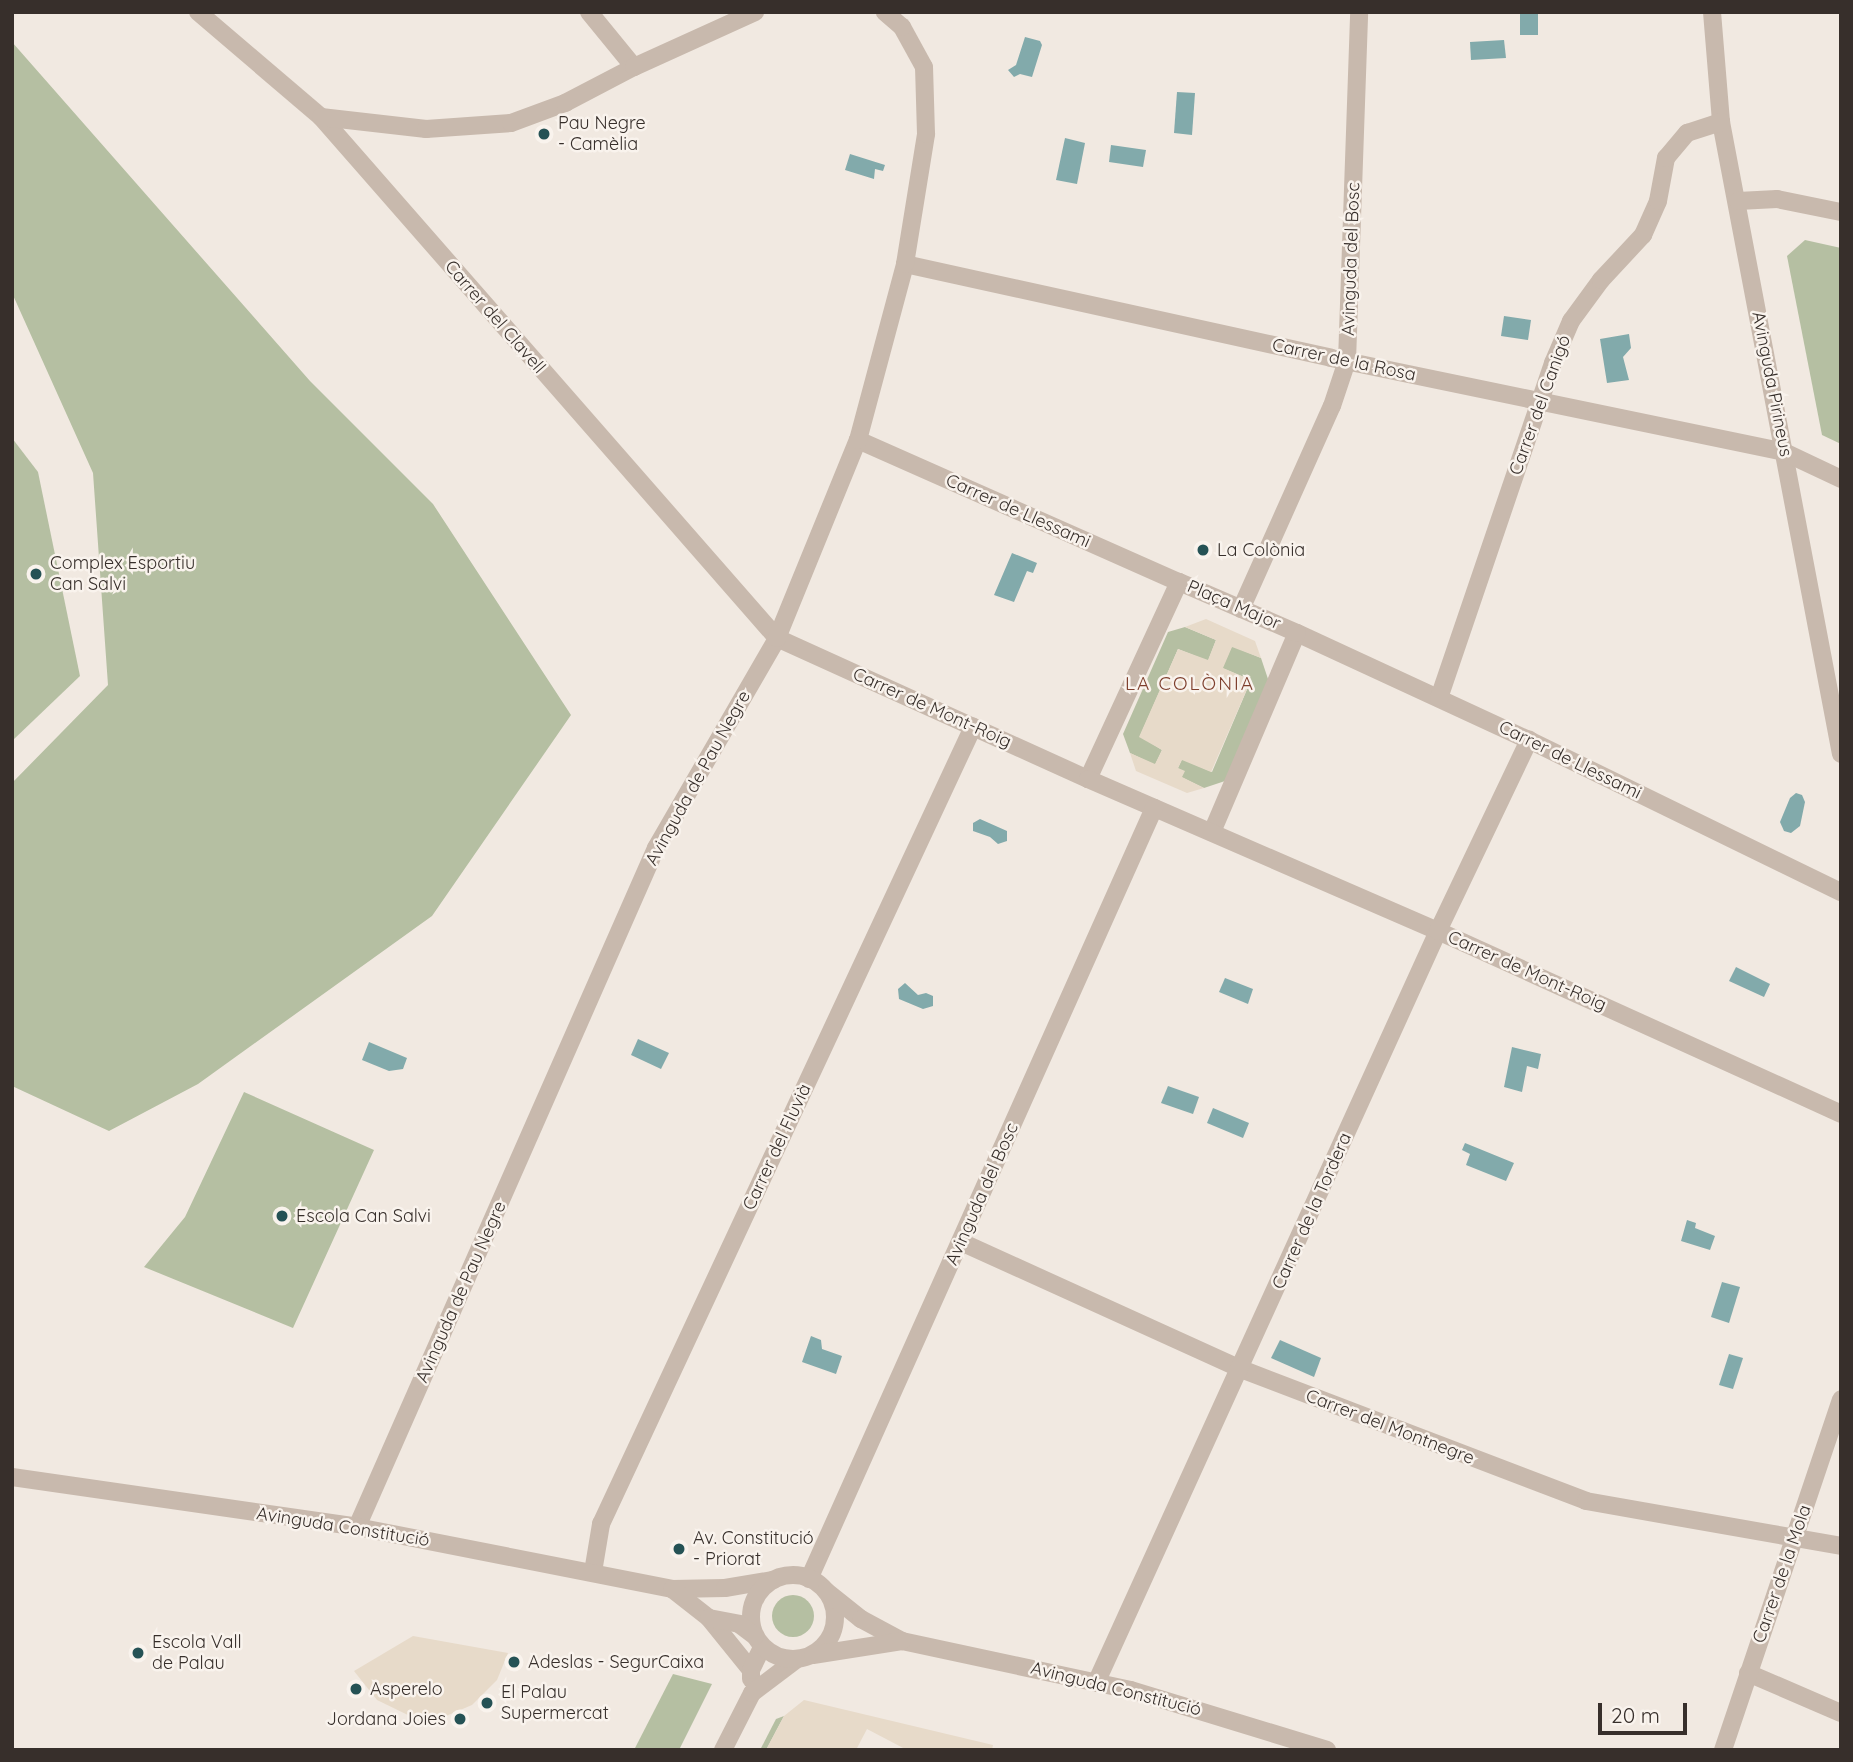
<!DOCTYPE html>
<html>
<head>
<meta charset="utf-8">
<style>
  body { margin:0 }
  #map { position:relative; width:1853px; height:1762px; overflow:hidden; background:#f1e9e1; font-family:Quicksand,sans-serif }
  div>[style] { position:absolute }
  .green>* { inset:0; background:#b5bfa2 }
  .round { border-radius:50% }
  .plaza>* { inset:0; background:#e7dac9 }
  .water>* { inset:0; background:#82aaab }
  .minor>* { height:18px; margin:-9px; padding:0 9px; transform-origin:9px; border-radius:9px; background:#c8b9ad }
  .tertiary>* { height:18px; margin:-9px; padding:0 9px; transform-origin:9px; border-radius:9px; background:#c8b9ad }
  .tertiary>.ring { margin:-9px; padding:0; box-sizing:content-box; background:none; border:18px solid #c8b9ad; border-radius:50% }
  .dots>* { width:19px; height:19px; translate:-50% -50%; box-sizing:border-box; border:4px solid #f9f3ed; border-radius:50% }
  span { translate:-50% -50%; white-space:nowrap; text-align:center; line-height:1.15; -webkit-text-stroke:5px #f9f3ed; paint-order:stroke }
  .poi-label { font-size:18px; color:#372f2b }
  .left { translate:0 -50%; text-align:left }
  .right { translate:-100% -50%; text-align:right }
  .street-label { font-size:18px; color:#372f2b }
  .neighbourhood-label { font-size:19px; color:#7e3f2d; letter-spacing:2px }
  .frame { position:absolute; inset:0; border:14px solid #372f2b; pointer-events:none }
  .scale { position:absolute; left:1598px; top:1703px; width:89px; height:32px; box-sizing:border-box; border:4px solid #372f2b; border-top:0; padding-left:9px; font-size:21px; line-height:24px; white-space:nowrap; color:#372f2b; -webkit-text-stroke:5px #f9f3ed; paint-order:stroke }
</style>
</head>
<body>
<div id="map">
  <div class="green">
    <i style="clip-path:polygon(12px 42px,310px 381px,433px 504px,571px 715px,432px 916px,198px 1084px,109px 1131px,12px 1086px,12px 783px,108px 685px,93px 473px,12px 293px)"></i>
    <i style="clip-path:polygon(1805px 240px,1841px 248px,1841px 444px,1822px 435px,1787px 256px)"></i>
    <i style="clip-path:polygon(12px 438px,38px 472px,80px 676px,12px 741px)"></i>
    <i style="clip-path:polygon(1185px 627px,1216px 640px,1208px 661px,1178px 649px,1140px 736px,1162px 750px,1155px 765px,1130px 753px,1123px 734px,1168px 632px)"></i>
    <i style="clip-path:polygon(1232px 646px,1261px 658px,1269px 682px,1225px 781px,1204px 788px,1181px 777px,1178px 768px,1182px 759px,1212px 772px,1251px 680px,1222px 668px)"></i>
    <i style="clip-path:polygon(244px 1092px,374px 1150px,293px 1328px,144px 1267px,185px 1217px)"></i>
    <i class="round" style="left:772px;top:1595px;width:42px;height:42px"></i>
    <i style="clip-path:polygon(673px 1674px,712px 1684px,679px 1750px,634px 1750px)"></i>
    <i style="clip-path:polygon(784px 1716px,766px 1750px,760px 1750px,776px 1719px)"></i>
  </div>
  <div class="plaza">
    <i style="clip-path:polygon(1206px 619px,1255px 641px,1261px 658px,1232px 647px,1223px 668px,1251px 680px,1211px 772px,1182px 760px,1178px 768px,1185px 771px,1182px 777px,1204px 788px,1187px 793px,1136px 771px,1130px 753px,1155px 764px,1162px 750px,1139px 737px,1178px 649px,1208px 660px,1216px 640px,1185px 627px)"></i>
    <i style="clip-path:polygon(413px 1636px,508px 1653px,497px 1680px,472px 1705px,446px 1716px,412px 1717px,377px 1700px,354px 1671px)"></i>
    <i style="clip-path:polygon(804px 1700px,993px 1745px,992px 1750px,907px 1750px,867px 1729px,856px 1750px,766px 1750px,784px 1716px)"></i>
  </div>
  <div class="water">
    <i style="clip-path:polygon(1520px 12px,1538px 12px,1538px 35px,1520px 35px)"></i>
    <i style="clip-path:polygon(1025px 37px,1040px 41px,1042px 45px,1032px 77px,1020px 74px,1014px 77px,1008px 70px,1016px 65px)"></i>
    <i style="clip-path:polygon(1504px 40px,1506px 58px,1471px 60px,1470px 42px)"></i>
    <i style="clip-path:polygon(1177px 92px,1195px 93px,1192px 135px,1174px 133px)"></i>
    <i style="clip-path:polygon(1065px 138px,1085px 143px,1077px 184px,1056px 180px)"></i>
    <i style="clip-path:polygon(1111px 145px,1146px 150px,1143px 167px,1109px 162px)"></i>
    <i style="clip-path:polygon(850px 154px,885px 165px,883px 171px,875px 169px,874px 179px,845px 170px)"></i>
    <i style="clip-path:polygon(1504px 316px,1531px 320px,1528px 340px,1501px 336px)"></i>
    <i style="clip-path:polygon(1629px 334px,1631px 348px,1623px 357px,1629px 380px,1607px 383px,1600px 339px)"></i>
    <i style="clip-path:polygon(1012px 553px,1037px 563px,1033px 573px,1027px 571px,1014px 602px,994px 595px)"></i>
    <i style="clip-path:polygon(1796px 793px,1802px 795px,1805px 802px,1800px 826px,1791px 833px,1784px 831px,1780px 822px,1790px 798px)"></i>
    <i style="clip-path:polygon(980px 819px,1007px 831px,1007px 841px,998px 844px,990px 837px,973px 831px,973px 823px)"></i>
    <i style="clip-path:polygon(1736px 967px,1770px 984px,1764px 997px,1729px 981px)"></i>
    <i style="clip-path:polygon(1225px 978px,1253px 989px,1248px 1004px,1219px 992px)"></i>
    <i style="clip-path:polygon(905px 983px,918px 995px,926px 993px,933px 996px,933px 1006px,923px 1009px,899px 999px,898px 989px)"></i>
    <i style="clip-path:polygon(638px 1039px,669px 1053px,661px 1069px,631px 1055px)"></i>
    <i style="clip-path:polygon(369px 1042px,407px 1058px,403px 1069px,389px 1071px,362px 1060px)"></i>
    <i style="clip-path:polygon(1512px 1047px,1541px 1054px,1538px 1069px,1527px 1066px,1522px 1092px,1504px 1087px)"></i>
    <i style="clip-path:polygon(1168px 1086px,1199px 1097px,1193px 1114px,1161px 1103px)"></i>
    <i style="clip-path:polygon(1213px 1108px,1249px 1123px,1243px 1138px,1207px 1123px)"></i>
    <i style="clip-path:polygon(1465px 1143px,1514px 1163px,1506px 1181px,1466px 1165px,1470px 1154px,1462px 1150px)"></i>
    <i style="clip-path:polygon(1687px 1220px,1696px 1223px,1695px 1228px,1715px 1236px,1710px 1250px,1681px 1241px)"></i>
    <i style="clip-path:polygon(1722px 1282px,1740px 1287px,1729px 1323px,1711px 1317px)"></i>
    <i style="clip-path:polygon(811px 1336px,821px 1340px,822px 1349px,842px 1356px,836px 1374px,802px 1362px)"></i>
    <i style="clip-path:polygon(1280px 1340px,1321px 1358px,1314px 1377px,1271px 1358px)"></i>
    <i style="clip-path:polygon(1729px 1354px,1743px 1358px,1733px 1389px,1719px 1385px)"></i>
  </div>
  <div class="minor">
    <i style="left:198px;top:12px;width:162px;rotate:40.5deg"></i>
    <i style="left:321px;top:117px;width:692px;rotate:48.81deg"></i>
    <i style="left:777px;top:638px;width:341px;rotate:24.4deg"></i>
    <i style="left:589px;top:12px;width:71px;rotate:50.7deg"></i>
    <i style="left:1712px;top:12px;width:110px;rotate:85.3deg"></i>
    <i style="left:1721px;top:122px;width:643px;rotate:79.25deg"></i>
    <i style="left:321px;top:117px;width:106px;rotate:6.5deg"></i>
    <i style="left:426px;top:129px;width:85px;rotate:-4deg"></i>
    <i style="left:511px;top:123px;width:58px;rotate:-20.3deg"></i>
    <i style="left:565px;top:103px;width:78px;rotate:-27.6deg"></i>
    <i style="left:634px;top:67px;width:133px;rotate:-24.4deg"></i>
    <i style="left:1738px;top:201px;width:39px;rotate:-3deg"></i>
    <i style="left:1777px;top:199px;width:65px;rotate:11.5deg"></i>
    <i style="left:905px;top:264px;width:436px;rotate:12.4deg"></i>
    <i style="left:1331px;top:358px;width:463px;rotate:11.7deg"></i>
    <i style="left:1784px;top:452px;width:63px;rotate:25.3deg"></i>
    <i style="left:858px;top:440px;width:351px;rotate:23.9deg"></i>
    <i style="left:1241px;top:609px;width:222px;rotate:-65.9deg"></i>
    <i style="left:1332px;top:406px;width:47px;rotate:-71.6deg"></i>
    <i style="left:1347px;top:361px;width:349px;rotate:-88deg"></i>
    <i style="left:1297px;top:633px;width:255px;rotate:24.8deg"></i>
    <i style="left:1529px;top:740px;width:347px;rotate:26deg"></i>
    <i style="left:1439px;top:698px;width:354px;rotate:-71.2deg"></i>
    <i style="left:1553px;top:363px;width:46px;rotate:-66.8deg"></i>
    <i style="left:1571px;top:321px;width:51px;rotate:-53.8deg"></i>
    <i style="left:1601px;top:280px;width:62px;rotate:-47deg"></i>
    <i style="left:1643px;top:235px;width:37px;rotate:-66deg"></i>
    <i style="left:1658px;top:201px;width:44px;rotate:-79.5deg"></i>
    <i style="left:1666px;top:158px;width:33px;rotate:-50deg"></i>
    <i style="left:1687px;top:133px;width:36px;rotate:-18deg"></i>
    <i style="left:1212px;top:832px;width:216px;rotate:-66.9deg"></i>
    <i style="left:1297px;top:633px;width:129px;rotate:-156.6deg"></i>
    <i style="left:1179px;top:582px;width:217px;rotate:114.8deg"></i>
    <i style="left:1088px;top:779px;width:382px;rotate:23.5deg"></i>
    <i style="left:1438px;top:931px;width:443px;rotate:24.4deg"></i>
    <i style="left:961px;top:1242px;width:307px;rotate:24.4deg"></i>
    <i style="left:1241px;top:1369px;width:369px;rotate:20.9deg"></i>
    <i style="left:1586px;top:1501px;width:259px;rotate:10deg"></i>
    <i style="left:357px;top:1527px;width:742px;rotate:-66.23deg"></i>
    <i style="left:656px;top:848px;width:242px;rotate:-60deg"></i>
    <i style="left:777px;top:638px;width:214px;rotate:-67.8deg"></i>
    <i style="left:858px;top:440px;width:182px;rotate:-75deg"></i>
    <i style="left:905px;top:264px;width:132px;rotate:-80.8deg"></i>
    <i style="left:926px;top:134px;width:67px;rotate:-91.7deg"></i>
    <i style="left:924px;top:67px;width:46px;rotate:-118.8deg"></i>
    <i style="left:902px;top:27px;width:23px;rotate:-139deg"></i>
    <i style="left:593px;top:1572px;width:49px;rotate:-80.5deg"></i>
    <i style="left:601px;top:1524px;width:880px;rotate:-64.98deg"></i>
    <i style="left:809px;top:1579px;width:845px;rotate:-65.89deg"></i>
    <i style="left:709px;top:1618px;width:67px;rotate:51.1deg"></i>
    <i style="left:1748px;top:1673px;width:101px;rotate:23.3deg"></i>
    <i style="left:751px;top:1679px;width:9px;rotate:-90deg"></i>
    <i style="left:751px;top:1670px;width:25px;rotate:-64deg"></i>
    <i style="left:1096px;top:1683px;width:826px;rotate:-65.54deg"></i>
    <i style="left:1438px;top:931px;width:212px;rotate:-64.5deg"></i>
    <i style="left:723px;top:1750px;width:64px;rotate:-63deg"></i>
    <i style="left:752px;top:1693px;width:56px;rotate:-37.1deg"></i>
    <i style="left:1723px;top:1750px;width:370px;rotate:-71.4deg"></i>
  </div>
  <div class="tertiary">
    <i style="left:12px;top:1477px;width:349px;rotate:8.2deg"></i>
    <i style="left:357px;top:1527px;width:321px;rotate:11.1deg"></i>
    <i style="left:672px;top:1589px;width:53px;rotate:-1.1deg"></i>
    <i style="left:725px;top:1588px;width:49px;rotate:-9.5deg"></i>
    <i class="ring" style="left:751px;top:1575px;width:66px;height:66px"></i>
    <i style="left:672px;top:1589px;width:47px;rotate:38.1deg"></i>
    <i style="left:709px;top:1618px;width:31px;rotate:11deg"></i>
    <i style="left:739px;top:1624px;width:20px;rotate:37deg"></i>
    <i style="left:826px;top:1591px;width:45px;rotate:38.7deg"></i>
    <i style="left:861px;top:1619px;width:47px;rotate:28.2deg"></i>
    <i style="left:902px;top:1641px;width:234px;rotate:12.1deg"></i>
    <i style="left:1131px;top:1690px;width:205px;rotate:17deg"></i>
    <i style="left:813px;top:1655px;width:90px;rotate:-8.9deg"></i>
  </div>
  <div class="dots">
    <i style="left:544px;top:134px;background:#255255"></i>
    <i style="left:1203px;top:550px;background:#255255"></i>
    <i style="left:36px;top:574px;background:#255255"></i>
    <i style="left:282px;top:1216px;background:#255255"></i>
    <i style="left:679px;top:1549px;background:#255255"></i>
    <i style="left:138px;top:1653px;background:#255255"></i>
    <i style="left:514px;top:1662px;background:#255255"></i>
    <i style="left:356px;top:1689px;background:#255255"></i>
    <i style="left:487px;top:1703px;background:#255255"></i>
    <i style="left:460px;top:1719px;background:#255255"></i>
  </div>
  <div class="poi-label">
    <span class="left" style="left:558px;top:134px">Pau Negre<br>- Camèlia</span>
    <span class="left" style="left:1217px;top:550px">La Colònia</span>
    <span class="left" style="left:50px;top:574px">Complex Esportiu<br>Can Salvi</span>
    <span class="left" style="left:296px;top:1216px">Escola Can Salvi</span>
    <span class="left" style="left:693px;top:1549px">Av. Constitució<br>- Priorat</span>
    <span class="left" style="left:152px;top:1653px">Escola Vall<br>de Palau</span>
    <span class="left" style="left:528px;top:1662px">Adeslas - SegurCaixa</span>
    <span class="left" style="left:370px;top:1689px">Asperelo</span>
    <span class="left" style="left:501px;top:1703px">El Palau<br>Supermercat</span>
    <span class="right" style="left:446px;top:1719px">Jordana Joies</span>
  </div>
  <div class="street-label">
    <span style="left:1351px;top:259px;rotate:-88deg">Avinguda del Bosc</span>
    <span style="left:495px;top:317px;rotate:49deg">Carrer del Clavell</span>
    <span style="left:1344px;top:360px;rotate:12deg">Carrer de la Rosa</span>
    <span style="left:1772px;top:384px;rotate:79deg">Avinguda Pirineus</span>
    <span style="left:1540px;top:405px;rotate:-70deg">Carrer del Canigó</span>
    <span style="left:1018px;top:511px;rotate:24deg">Carrer de Llessami</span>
    <span style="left:1234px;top:605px;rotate:23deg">Plaça Major</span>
    <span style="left:932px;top:708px;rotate:24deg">Carrer de Mont-Roig</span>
    <span style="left:1570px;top:760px;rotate:26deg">Carrer de Llessami</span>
    <span style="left:698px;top:778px;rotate:-61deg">Avinguda de Pau Negre</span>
    <span style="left:1527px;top:971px;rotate:24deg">Carrer de Mont-Roig</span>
    <span style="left:777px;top:1147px;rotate:-65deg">Carrer del Fluvià</span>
    <span style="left:982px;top:1194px;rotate:-66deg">Avinguda del Bosc</span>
    <span style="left:1312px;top:1211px;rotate:-66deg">Carrer de la Tordera</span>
    <span style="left:461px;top:1292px;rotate:-66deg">Avinguda de Pau Negre</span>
    <span style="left:1390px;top:1427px;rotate:21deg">Carrer del Montnegre</span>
    <span style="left:343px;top:1527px;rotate:9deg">Avinguda Constitució</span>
    <span style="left:1782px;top:1574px;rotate:-71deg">Carrer de la Mola</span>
    <span style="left:1116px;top:1689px;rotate:14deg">Avinguda Constitució</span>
  </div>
  <div class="neighbourhood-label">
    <span style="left:1190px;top:684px">LA COLÒNIA</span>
  </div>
  <div class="frame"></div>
  <div class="scale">20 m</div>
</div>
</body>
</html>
